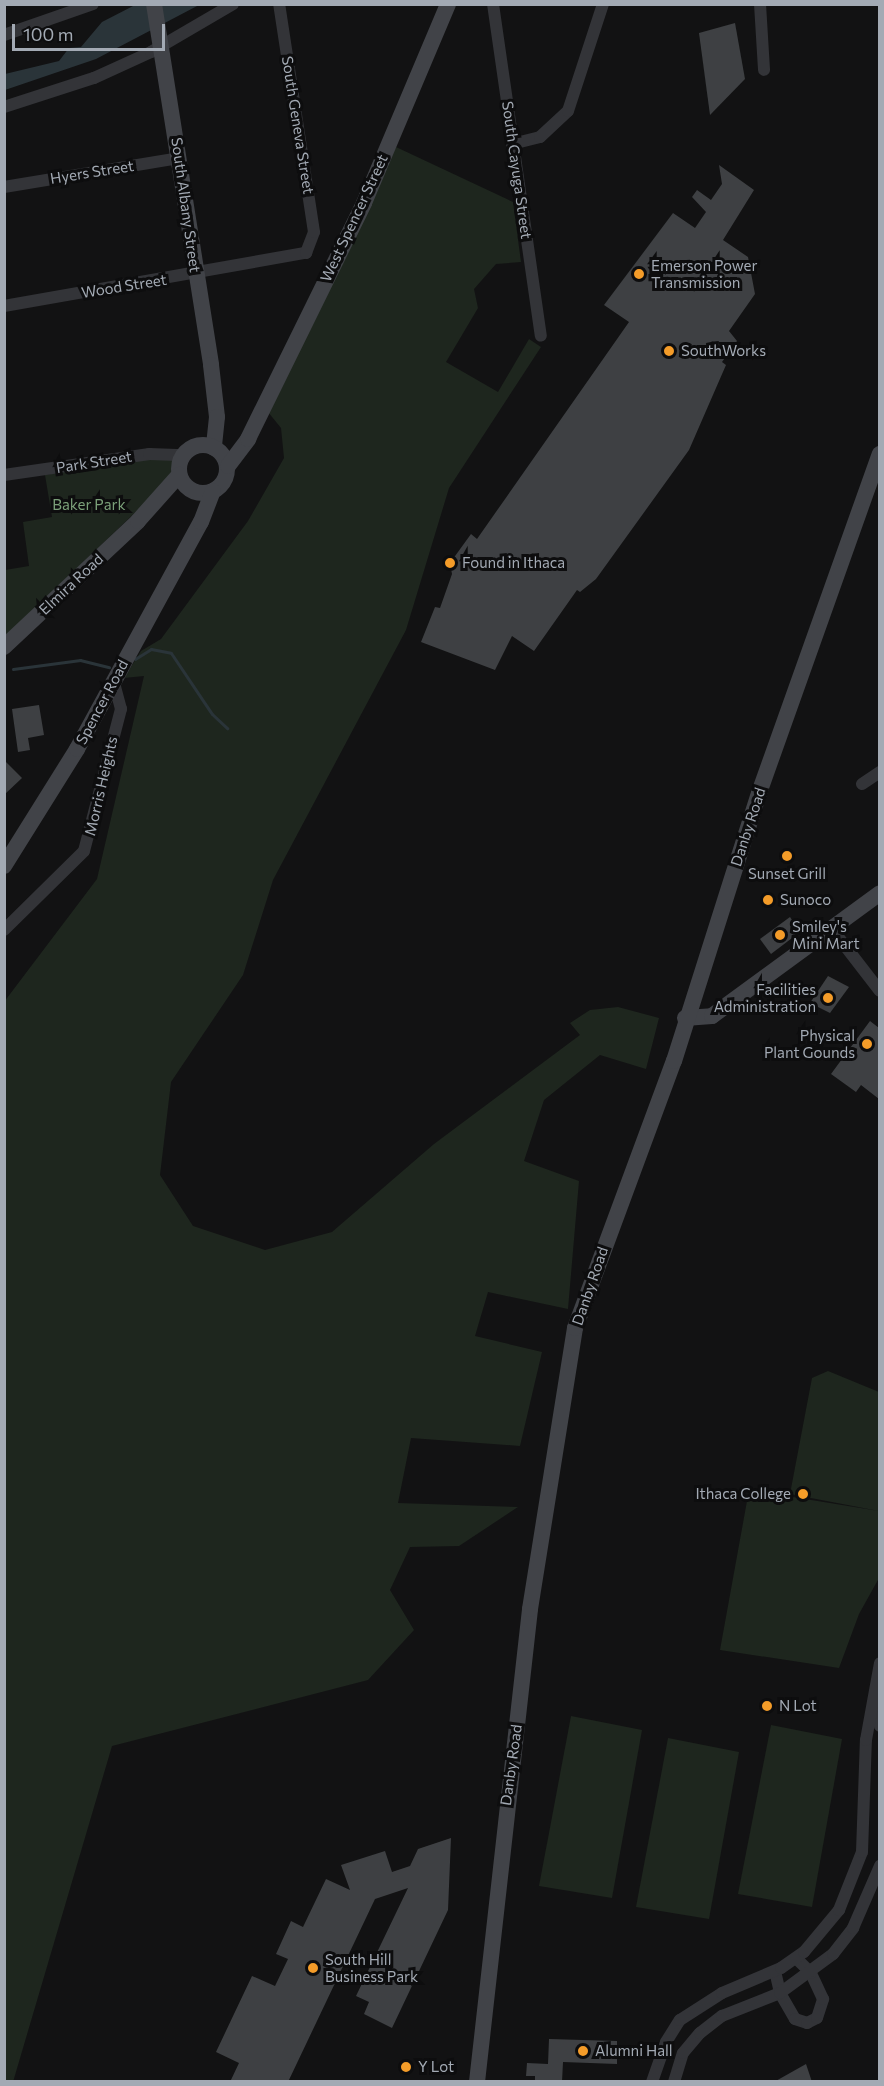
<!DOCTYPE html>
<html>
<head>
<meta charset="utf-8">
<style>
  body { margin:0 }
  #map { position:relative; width:884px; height:2086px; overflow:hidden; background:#121213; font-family:Commissioner,sans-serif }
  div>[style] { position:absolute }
  .green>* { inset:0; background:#1e261e }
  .water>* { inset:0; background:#2a3439 }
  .stream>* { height:3px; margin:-1.5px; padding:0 1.5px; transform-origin:1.5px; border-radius:1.5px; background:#2a3439 }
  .building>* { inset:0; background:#3e4043 }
  .street>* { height:12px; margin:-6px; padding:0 6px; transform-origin:6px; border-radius:6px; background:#333438 }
  .secondary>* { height:16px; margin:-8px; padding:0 8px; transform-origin:8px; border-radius:8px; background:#414348 }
  .secondary>.ring { margin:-8px; padding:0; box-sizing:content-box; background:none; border:16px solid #414348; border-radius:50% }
  .dots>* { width:16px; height:16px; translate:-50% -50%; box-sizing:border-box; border:3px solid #0d0d0e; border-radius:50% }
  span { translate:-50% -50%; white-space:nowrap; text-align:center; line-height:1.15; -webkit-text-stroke:6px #0d0d0e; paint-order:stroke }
  .street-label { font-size:15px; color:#a3aab4 }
  .poi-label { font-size:15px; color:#a3aab4 }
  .left { translate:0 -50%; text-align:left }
  .right { translate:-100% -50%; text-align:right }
  .park-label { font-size:15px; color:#7ba079 }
  .frame { position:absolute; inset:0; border:6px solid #a3aab4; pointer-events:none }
  .scale { position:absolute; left:12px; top:24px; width:153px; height:27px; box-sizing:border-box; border:3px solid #a3aab4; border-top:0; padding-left:8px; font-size:18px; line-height:21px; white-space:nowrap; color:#a3aab4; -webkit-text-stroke:4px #0d0d0e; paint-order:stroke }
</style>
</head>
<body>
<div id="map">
  <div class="green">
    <i style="clip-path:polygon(396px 147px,513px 202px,521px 262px,496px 264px,474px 289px,478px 308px,446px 362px,498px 392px,529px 339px,541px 347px,449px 488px,406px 630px,273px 880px,243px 975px,171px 1082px,160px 1175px,193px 1226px,265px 1250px,332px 1232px,434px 1144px,580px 1035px,570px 1023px,590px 1010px,618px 1007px,659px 1018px,646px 1069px,600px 1055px,544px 1100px,524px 1161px,579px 1181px,568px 1309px,488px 1292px,475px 1336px,542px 1352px,520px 1446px,411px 1438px,398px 1503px,518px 1507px,459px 1546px,410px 1547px,390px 1590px,414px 1630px,368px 1680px,112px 1746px,13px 2082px,4px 2081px,4px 1002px,97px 879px,144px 676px,124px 678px,141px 651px,161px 639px,248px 521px,284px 458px,281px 428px,268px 412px)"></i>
    <i style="clip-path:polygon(153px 458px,177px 459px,170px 479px,5px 637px,5px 570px,29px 566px,23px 522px,52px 517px,45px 475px)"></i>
    <i style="clip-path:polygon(828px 1371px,879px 1392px,879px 1578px,859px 1614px,839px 1668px,720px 1650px,749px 1490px,879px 1511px,790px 1494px,812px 1378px)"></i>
    <i style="clip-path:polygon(571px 1716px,642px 1730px,612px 1898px,539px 1886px)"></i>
    <i style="clip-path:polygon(771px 1725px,842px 1739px,812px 1907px,738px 1894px)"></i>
    <i style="clip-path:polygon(668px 1738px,739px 1752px,709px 1919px,636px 1907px)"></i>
  </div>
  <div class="water">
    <i style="clip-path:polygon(135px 5px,199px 5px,96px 59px,5px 90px,5px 74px,59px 61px,69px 48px,81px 47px,102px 22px)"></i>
  </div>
  <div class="stream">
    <i style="left:135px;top:659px;width:19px;rotate:-32deg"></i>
    <i style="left:151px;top:649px;width:20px;rotate:11deg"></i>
    <i style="left:171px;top:653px;width:73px;rotate:56.1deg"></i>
    <i style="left:212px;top:714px;width:21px;rotate:43deg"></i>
    <i style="left:13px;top:669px;width:68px;rotate:-7.7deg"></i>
    <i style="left:80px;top:660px;width:30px;rotate:14deg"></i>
  </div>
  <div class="building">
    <i style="clip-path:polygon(735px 23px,745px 79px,710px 115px,699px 33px)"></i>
    <i style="clip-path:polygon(719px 165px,754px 190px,723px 240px,748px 257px,755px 294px,729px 331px,737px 341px,722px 362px,726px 365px,689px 450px,596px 579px,580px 592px,577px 590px,534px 651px,512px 636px,495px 670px,421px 642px,435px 607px,440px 608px,452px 574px,450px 563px,471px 534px,477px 539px,629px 322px,604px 305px,673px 213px,695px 228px,706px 212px,692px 197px,697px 190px,711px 200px,722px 184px)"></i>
    <i style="clip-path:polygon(39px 705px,44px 735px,28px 738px,30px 750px,18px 752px,12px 709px)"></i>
    <i style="clip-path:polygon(4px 760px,22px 778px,4px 795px)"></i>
    <i style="clip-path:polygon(790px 917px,800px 932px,771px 954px,760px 939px)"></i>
    <i style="clip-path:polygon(828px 976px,849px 987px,830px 1013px,810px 1003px)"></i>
    <i style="clip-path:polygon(870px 1021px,879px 1028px,879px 1099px,861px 1085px,856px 1092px,831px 1074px)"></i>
    <i style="clip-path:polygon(451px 1838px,448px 1910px,392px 2028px,364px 2014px,369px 2002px,356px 1996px,408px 1888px,375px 1899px,288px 2082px,230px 2082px,239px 2063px,216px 2052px,252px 1976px,275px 1986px,288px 1959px,276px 1954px,291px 1921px,303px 1927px,326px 1879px,350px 1890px,341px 1865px,385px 1851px,392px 1872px,410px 1866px,418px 1849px)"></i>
    <i style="clip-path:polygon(549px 2039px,617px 2041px,617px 2064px,563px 2062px,562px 2082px,535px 2082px,535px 2076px,526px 2076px,527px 2063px,548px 2064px)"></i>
    <i style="clip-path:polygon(806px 2064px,812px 2082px,774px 2082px)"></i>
  </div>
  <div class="street">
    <i style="left:493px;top:4px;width:335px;rotate:81.8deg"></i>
    <i style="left:760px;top:4px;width:66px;rotate:86.5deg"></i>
    <i style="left:4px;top:35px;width:94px;rotate:-19.2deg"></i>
    <i style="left:4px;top:107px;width:95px;rotate:-17.9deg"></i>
    <i style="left:94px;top:78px;width:63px;rotate:-24.5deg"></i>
    <i style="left:151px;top:52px;width:95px;rotate:-30.3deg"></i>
    <i style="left:512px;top:144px;width:29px;rotate:-14deg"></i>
    <i style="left:540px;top:137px;width:38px;rotate:-43deg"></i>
    <i style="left:568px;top:111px;width:113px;rotate:-71.9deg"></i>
    <i style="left:4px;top:187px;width:177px;rotate:-9.4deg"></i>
    <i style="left:4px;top:306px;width:307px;rotate:-10deg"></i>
    <i style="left:306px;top:253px;width:22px;rotate:-69deg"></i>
    <i style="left:314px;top:232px;width:231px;rotate:-98.7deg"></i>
    <i style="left:4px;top:475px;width:147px;rotate:-8.2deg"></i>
    <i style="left:149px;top:454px;width:35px;rotate:2deg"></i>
    <i style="left:862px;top:784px;width:22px;rotate:-34deg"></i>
    <i style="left:832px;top:929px;width:78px;rotate:52.3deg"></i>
    <i style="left:4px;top:930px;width:112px;rotate:-44.6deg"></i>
    <i style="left:84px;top:851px;width:147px;rotate:-75.4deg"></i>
    <i style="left:121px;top:709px;width:28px;rotate:-105deg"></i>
    <i style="left:876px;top:1699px;width:27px;rotate:82deg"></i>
    <i style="left:775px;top:1971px;width:23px;rotate:77deg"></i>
    <i style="left:780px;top:1993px;width:30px;rotate:60deg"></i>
    <i style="left:795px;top:2019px;width:13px;rotate:18deg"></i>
    <i style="left:807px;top:2023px;width:11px;rotate:-27deg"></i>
    <i style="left:817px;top:2018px;width:20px;rotate:-72deg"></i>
    <i style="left:823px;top:1999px;width:29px;rotate:-115deg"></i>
    <i style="left:811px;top:1973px;width:21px;rotate:-135deg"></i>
    <i style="left:652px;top:2082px;width:42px;rotate:-70.7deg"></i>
    <i style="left:666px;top:2042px;width:26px;rotate:-58deg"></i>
    <i style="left:680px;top:2020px;width:50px;rotate:-32.7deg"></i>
    <i style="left:722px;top:1993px;width:64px;rotate:-23deg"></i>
    <i style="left:781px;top:1968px;width:28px;rotate:-35deg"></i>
    <i style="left:804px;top:1952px;width:55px;rotate:-50.2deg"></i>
    <i style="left:839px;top:1910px;width:62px;rotate:-68.4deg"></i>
    <i style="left:862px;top:1852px;width:112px;rotate:-88deg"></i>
    <i style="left:866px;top:1740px;width:78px;rotate:-79.7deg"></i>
    <i style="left:674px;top:2082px;width:30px;rotate:-73deg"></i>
    <i style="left:683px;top:2053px;width:26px;rotate:-50deg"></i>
    <i style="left:700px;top:2033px;width:28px;rotate:-38deg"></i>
    <i style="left:722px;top:2016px;width:62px;rotate:-21.6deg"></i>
    <i style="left:780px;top:1993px;width:66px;rotate:-36.3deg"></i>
    <i style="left:833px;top:1954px;width:33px;rotate:-52deg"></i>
    <i style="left:853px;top:1928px;width:68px;rotate:-66.5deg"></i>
  </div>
  <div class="secondary">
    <i style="left:154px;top:4px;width:365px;rotate:81deg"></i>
    <i style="left:211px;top:365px;width:52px;rotate:83.4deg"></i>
    <i style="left:217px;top:417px;width:31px;rotate:96deg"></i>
    <i class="ring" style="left:179px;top:445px;width:32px;height:32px"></i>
    <i style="left:228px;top:466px;width:34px;rotate:-53deg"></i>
    <i style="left:248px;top:439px;width:263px;rotate:-63.8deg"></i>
    <i style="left:364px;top:203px;width:216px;rotate:-67.1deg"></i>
    <i style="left:4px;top:647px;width:184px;rotate:-43.2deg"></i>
    <i style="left:138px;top:521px;width:62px;rotate:-48.3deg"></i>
    <i style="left:4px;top:866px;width:138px;rotate:-58deg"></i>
    <i style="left:77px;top:749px;width:259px;rotate:-61.4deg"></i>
    <i style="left:201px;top:522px;width:33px;rotate:-69deg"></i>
    <i style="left:685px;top:1018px;width:27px;rotate:-4deg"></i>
    <i style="left:712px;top:1016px;width:208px;rotate:-36.2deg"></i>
    <i style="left:477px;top:2082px;width:476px;rotate:-83.6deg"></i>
    <i style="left:530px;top:1609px;width:285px;rotate:-80.9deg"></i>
    <i style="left:575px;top:1328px;width:285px;rotate:-69.7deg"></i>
    <i style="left:674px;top:1061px;width:281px;rotate:-72.4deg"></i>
    <i style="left:759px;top:793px;width:360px;rotate:-70.4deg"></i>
  </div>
  <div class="dots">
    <i style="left:639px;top:274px;background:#f49c29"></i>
    <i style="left:669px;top:351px;background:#f49c29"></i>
    <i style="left:450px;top:563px;background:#f49c29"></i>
    <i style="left:787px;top:856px;background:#f49c29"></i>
    <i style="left:768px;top:900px;background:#f49c29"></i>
    <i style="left:780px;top:935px;background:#f49c29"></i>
    <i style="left:828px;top:998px;background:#f49c29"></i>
    <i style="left:867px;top:1044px;background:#f49c29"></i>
    <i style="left:803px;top:1494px;background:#f49c29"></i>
    <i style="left:767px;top:1706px;background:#f49c29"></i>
    <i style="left:313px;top:1968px;background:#f49c29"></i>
    <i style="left:583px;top:2051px;background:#f49c29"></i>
    <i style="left:406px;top:2067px;background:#f49c29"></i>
  </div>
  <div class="street-label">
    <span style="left:298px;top:125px;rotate:81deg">South Geneva Street</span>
    <span style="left:517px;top:170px;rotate:82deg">South Cayuga Street</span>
    <span style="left:92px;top:172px;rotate:-9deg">Hyers Street</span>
    <span style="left:186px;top:205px;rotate:82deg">South Albany Street</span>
    <span style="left:354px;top:218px;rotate:-65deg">West Spencer Street</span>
    <span style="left:124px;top:286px;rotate:-9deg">Wood Street</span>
    <span style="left:94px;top:462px;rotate:-9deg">Park Street</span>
    <span style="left:71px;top:584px;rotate:-43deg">Elmira Road</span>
    <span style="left:102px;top:702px;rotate:-62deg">Spencer Road</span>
    <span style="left:101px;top:786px;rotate:-77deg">Morris Heights</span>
    <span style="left:748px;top:827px;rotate:-72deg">Danby Road</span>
    <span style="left:590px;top:1286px;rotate:-71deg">Danby Road</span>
    <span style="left:511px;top:1765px;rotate:-82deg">Danby Road</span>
  </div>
  <div class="poi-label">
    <span class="left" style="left:651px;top:274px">Emerson Power<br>Transmission</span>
    <span class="left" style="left:681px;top:351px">SouthWorks</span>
    <span class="left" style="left:462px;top:563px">Found in Ithaca</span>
    <span style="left:787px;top:874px">Sunset Grill</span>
    <span class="left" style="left:780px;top:900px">Sunoco</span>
    <span class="left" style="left:792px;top:935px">Smiley's<br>Mini Mart</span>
    <span class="right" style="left:816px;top:998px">Facilities<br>Administration</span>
    <span class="right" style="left:855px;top:1044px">Physical<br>Plant Gounds</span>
    <span class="right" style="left:791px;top:1494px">Ithaca College</span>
    <span class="left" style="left:779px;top:1706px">N Lot</span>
    <span class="left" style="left:325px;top:1968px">South Hill<br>Business Park</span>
    <span class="left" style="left:595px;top:2051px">Alumni Hall</span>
    <span class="left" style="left:418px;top:2067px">Y Lot</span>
  </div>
  <div class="park-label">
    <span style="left:89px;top:505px">Baker Park</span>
  </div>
  <div class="frame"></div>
  <div class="scale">100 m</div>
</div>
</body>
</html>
